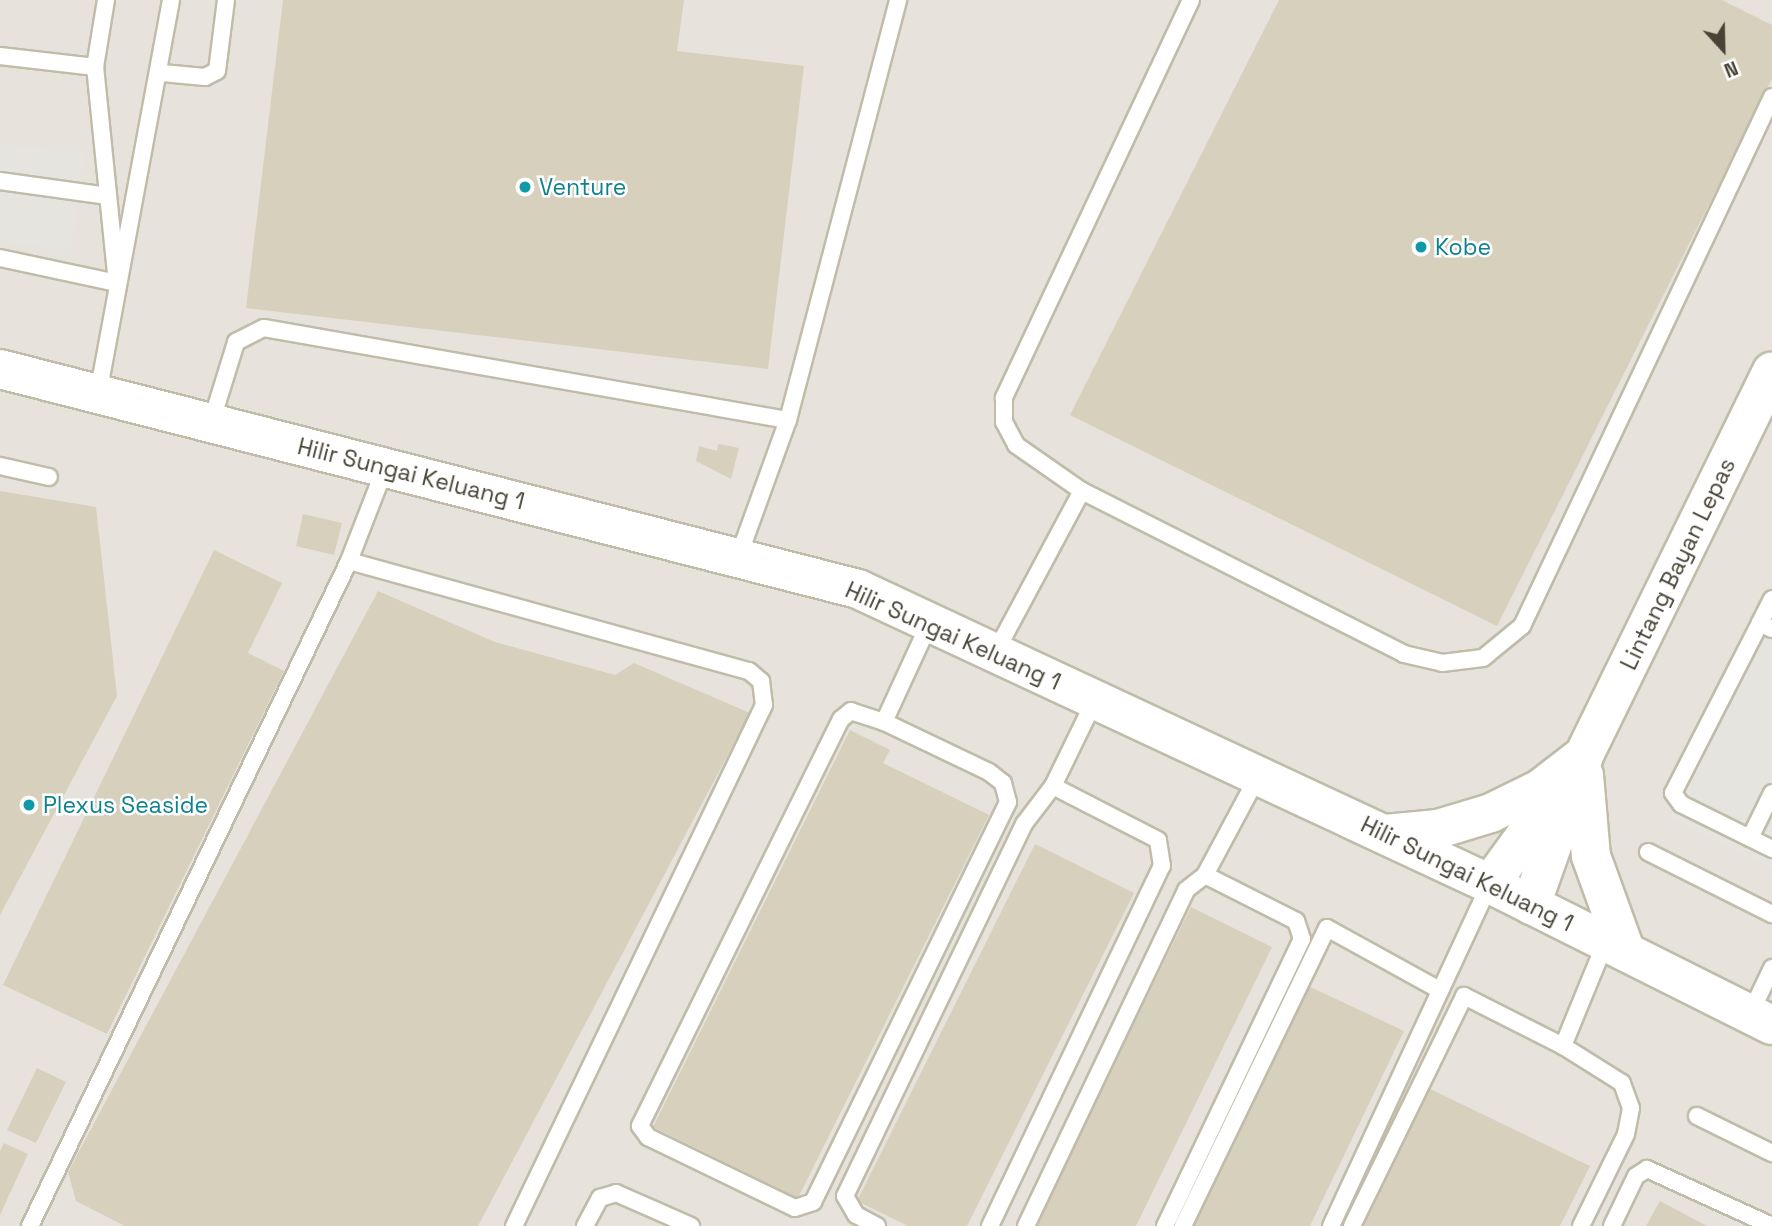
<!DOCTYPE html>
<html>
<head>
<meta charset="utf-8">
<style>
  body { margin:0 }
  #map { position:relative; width:1772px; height:1226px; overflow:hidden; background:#f4f2e7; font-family:"Space Grotesk",sans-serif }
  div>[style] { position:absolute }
  .industrial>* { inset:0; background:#e7e3dc }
  .parking>* { inset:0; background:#e5e4df }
  .building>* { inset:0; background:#d7d0bc }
  .roads { filter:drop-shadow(2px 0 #c0bca9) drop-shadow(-2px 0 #c0bca9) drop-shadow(0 2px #c0bca9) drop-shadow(0 -2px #c0bca9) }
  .service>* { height:16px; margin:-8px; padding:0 8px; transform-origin:8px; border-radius:8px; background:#fff }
  .tertiary>* { height:38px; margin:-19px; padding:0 19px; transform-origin:19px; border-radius:19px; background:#fff }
  .dots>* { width:19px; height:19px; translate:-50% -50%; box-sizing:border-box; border:4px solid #fff; border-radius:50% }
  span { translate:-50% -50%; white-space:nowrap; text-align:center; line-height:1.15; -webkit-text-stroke:5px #fff; paint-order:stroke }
  .culture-label { font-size:23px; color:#0d838f }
  .left { translate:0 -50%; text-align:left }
  .street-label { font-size:23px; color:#484336 }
  .north { position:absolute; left:1688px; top:14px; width:70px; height:70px; -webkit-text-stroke:5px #fff; paint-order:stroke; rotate:158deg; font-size:19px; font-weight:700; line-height:28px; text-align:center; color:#484336 }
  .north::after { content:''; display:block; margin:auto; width:24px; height:32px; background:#484336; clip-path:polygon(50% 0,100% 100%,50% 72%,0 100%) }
</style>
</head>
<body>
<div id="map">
  <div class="industrial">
    <i style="clip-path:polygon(0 0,1772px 0,1772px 1226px,0 1226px)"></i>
  </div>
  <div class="parking">
    <i style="clip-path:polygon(0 144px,84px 154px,71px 250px,0 241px)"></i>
    <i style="clip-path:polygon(1768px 625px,1772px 627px,1772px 869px,1669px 817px)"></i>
  </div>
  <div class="building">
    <i style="clip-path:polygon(283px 0,684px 0,677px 51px,804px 66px,768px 369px,246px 308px)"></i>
    <i style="clip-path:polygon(1279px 0,1722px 0,1772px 25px,1772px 79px,1497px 626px,1070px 415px)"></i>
    <i style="clip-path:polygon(718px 444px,739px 448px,731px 479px,696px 461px,699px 446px,717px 451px)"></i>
    <i style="clip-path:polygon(0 491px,96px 507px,117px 696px,0 915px)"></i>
    <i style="clip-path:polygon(303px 514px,342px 523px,334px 555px,296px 546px)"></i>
    <i style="clip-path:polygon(214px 550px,282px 583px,248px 653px,284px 671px,107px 1034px,3px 985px)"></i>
    <i style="clip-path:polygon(378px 591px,495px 642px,615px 675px,634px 663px,750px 713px,478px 1226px,125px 1226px,76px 1201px,68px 1172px)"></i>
    <i style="clip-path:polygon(850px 730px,890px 750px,883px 763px,989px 815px,798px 1198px,653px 1127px)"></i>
    <i style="clip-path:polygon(1035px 844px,1134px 893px,967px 1226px,908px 1226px,857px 1201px)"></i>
    <i style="clip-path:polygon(1191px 907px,1272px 947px,1136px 1226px,1035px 1226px)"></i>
    <i style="clip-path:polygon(1302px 983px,1404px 1031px,1310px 1226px,1185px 1226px)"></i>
    <i style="clip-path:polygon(37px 1068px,66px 1082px,36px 1143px,7px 1130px)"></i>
    <i style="clip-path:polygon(1424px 1086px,1590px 1166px,1560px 1226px,1355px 1226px)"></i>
    <i style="clip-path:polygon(4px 1143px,28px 1154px,0 1215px,0 1151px)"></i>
    <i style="clip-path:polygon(1660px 1201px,1707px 1226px,1646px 1226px)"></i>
  </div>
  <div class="roads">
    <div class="service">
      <i style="left:1191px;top:0;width:440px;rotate:115.2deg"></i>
      <i style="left:1004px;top:398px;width:24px;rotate:90deg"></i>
      <i style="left:1004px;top:422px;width:26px;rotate:62deg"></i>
      <i style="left:1016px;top:445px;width:80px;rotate:34.9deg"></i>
      <i style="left:1082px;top:491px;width:361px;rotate:26.8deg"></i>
      <i style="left:1404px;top:654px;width:39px;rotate:13deg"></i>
      <i style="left:1442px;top:663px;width:41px;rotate:-7deg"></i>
      <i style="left:1483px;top:658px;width:50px;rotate:-39.4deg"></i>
      <i style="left:1522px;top:626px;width:585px;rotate:-64.71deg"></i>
      <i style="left:0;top:56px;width:96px;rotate:6.6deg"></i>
      <i style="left:95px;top:67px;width:68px;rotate:-80.7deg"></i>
      <i style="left:162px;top:73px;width:43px;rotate:5.3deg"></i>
      <i style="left:205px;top:77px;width:13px;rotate:-27deg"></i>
      <i style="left:217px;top:71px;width:72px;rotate:-82.8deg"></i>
      <i style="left:0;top:181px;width:109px;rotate:7.9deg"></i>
      <i style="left:0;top:258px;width:120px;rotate:12.1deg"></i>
      <i style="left:117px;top:283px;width:217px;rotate:-95.8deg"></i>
      <i style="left:98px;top:394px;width:401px;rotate:-79.5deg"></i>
      <i style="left:211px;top:423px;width:85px;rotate:-72.8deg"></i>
      <i style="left:236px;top:342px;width:31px;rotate:-27deg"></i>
      <i style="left:264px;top:328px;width:532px;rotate:9.96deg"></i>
      <i style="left:788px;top:420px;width:434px;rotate:-75.3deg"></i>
      <i style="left:0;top:466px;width:50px;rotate:12.7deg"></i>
      <i style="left:738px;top:558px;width:147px;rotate:-70.1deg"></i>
      <i style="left:349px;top:561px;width:100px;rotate:-68.8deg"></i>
      <i style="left:1772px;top:599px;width:27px;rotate:117deg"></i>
      <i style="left:1760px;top:623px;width:13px;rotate:27deg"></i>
      <i style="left:1760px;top:623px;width:191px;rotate:117.1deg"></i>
      <i style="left:1673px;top:793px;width:14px;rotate:54deg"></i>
      <i style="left:1681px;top:804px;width:102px;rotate:26.3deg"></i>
      <i style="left:995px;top:653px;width:184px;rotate:-61.8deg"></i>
      <i style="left:884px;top:722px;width:35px;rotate:-162deg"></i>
      <i style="left:851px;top:711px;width:13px;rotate:141deg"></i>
      <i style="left:841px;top:719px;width:454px;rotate:116.3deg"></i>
      <i style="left:640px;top:1126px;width:14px;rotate:54deg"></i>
      <i style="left:648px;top:1137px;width:163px;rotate:25.8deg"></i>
      <i style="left:795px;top:1208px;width:19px;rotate:-18deg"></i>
      <i style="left:813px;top:1202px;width:445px;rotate:-64deg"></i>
      <i style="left:1008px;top:802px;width:20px;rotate:-105deg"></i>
      <i style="left:1003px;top:783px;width:18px;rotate:-142deg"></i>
      <i style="left:989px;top:772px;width:116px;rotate:-154.5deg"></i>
      <i style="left:884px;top:722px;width:108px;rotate:-65.3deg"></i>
      <i style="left:1750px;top:838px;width:50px;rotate:-63.9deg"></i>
      <i style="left:1648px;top:852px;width:139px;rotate:26.6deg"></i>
      <i style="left:1750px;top:1014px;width:51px;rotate:-64.4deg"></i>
      <i style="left:1697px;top:1116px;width:84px;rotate:26.3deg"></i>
      <i style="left:30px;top:1226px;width:738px;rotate:-64.37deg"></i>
      <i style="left:349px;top:561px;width:415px;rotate:15.4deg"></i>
      <i style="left:749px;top:671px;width:16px;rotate:40deg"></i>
      <i style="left:761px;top:681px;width:24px;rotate:83deg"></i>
      <i style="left:764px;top:705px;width:578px;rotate:115.63deg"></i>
      <i style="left:585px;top:1226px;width:32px;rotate:-62deg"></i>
      <i style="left:600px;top:1198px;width:17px;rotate:-17deg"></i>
      <i style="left:616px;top:1193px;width:82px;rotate:23.7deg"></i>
      <i style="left:877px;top:1226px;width:24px;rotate:-152deg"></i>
      <i style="left:856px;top:1215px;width:22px;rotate:-120deg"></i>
      <i style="left:845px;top:1196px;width:413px;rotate:-64.3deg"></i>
      <i style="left:1024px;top:824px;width:48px;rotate:-52.7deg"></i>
      <i style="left:990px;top:1226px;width:399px;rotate:-64.5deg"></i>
      <i style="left:1162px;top:866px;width:26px;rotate:-99deg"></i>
      <i style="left:1158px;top:840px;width:118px;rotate:-152.8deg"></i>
      <i style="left:1053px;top:786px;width:96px;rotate:-64deg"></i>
      <i style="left:1026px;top:1226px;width:372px;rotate:-64.5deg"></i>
      <i style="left:1186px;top:890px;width:24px;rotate:-38deg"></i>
      <i style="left:1165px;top:1226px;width:318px;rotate:-64.5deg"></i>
      <i style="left:1302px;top:939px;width:19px;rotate:-108deg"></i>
      <i style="left:1296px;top:921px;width:102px;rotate:-153.2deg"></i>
      <i style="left:1205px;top:875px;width:112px;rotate:-61.8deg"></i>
      <i style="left:1183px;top:1226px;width:331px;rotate:-64.2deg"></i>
      <i style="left:1327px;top:928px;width:129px;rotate:28.8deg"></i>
      <i style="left:1331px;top:1226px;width:377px;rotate:-65.1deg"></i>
      <i style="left:1352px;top:1226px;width:256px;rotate:-64deg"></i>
      <i style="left:1464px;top:996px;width:111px;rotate:26.8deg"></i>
      <i style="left:1581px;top:1226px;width:102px;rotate:-63.9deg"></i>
      <i style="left:1626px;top:1134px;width:26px;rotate:-79deg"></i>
      <i style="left:1631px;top:1108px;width:27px;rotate:-110deg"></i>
      <i style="left:1622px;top:1083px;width:70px;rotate:-147.9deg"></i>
      <i style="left:1563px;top:1046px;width:113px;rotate:-67.7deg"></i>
      <i style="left:1612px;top:1226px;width:55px;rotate:-64.4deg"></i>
      <i style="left:1636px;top:1176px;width:13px;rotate:-32deg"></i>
      <i style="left:1647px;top:1169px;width:137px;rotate:24.5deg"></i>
    </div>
    <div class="tertiary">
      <i style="left:0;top:369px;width:886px;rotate:14.38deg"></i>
      <i style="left:858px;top:589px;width:697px;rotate:25.02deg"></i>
      <i style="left:1490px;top:884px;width:315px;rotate:26.6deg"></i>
      <i style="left:1584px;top:775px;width:81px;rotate:85.1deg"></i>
      <i style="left:1591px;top:856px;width:100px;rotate:70.1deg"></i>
      <i style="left:1385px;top:834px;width:53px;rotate:-5.4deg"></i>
      <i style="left:1438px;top:829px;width:55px;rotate:-16.8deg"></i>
      <i style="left:1491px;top:813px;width:55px;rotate:-26.1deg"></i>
      <i style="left:1540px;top:789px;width:56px;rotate:-37.7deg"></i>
      <i style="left:1490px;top:884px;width:119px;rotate:-53.9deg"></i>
      <i style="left:1531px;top:905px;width:159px;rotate:-70.5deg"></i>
      <i style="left:1584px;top:755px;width:427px;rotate:-63.9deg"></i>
    </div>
  </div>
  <div class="dots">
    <i style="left:525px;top:187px;background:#0f9aa8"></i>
    <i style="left:1421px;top:247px;background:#0f9aa8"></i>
    <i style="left:29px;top:805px;background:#0f9aa8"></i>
  </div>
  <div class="culture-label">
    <span class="left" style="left:539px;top:187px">Venture</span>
    <span class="left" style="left:1435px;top:247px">Kobe</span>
    <span class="left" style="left:43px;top:805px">Plexus Seaside</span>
  </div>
  <div class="street-label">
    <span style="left:411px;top:474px;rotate:14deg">Hilir Sungai Keluang 1</span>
    <span style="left:1678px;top:564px;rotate:-64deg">Lintang Bayan Lepas</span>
    <span style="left:953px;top:636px;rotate:24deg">Hilir Sungai Keluang 1</span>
    <span style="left:1467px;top:874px;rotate:26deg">Hilir Sungai Keluang 1</span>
  </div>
  <div class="north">N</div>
</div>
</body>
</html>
